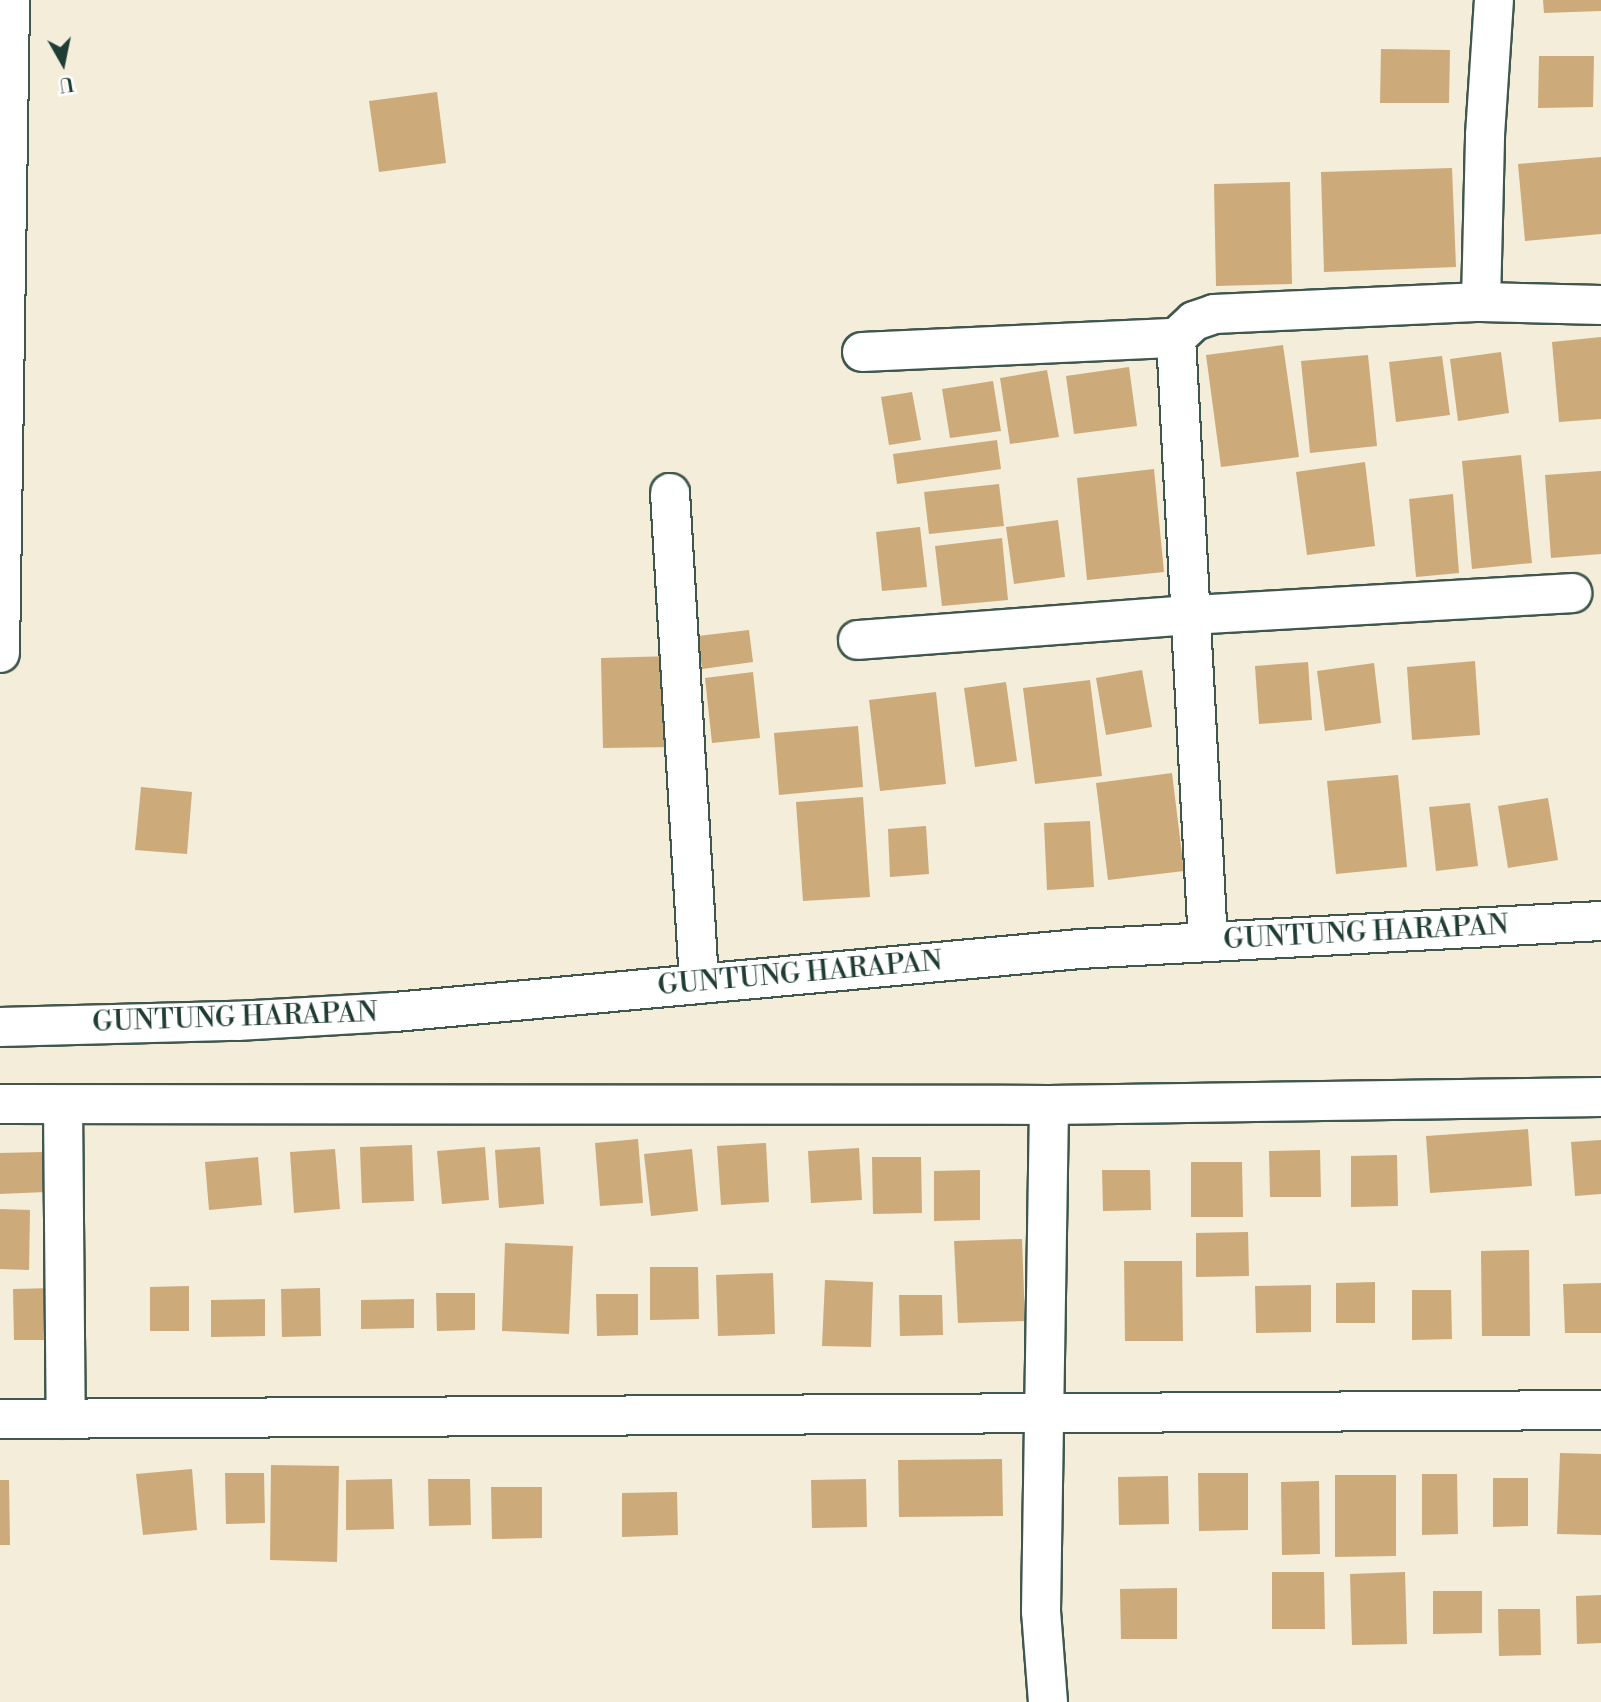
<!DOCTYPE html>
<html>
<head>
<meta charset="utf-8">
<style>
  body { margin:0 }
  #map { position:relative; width:1601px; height:1702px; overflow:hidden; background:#f3edd9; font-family:"Libre Bodoni",serif }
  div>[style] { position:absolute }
  .building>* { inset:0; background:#cdaa7a }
  .roads { filter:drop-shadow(2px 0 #3f574d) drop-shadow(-2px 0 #3f574d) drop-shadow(0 2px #3f574d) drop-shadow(0 -2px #3f574d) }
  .minor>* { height:38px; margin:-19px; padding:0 19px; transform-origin:19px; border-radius:19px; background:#fff }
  span { translate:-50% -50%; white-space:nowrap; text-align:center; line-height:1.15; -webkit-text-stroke:6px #fff; paint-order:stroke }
  .street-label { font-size:28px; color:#1f3d34 }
  .north { position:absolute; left:28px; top:28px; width:70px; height:70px; -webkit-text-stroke:5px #fff; paint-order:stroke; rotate:171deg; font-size:19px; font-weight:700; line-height:28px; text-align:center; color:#1f3d34 }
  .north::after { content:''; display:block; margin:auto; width:24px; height:32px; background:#1f3d34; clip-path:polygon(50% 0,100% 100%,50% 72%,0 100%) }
</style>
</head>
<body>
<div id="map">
  <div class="building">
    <i style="clip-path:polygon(1543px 0,1601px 0,1601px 11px,1544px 13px)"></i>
    <i style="clip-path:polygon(1381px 49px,1450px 50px,1449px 103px,1380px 103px)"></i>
    <i style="clip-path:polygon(1539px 56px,1594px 56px,1593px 107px,1538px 108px)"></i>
    <i style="clip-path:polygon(437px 92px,446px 163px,379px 172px,369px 101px)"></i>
    <i style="clip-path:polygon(1601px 157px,1601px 234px,1525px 241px,1518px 164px)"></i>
    <i style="clip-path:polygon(1452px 168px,1456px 267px,1324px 272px,1321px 172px)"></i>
    <i style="clip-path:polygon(1290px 182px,1292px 284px,1216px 286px,1214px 184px)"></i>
    <i style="clip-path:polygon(1601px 337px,1601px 419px,1559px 422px,1552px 342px)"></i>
    <i style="clip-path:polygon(1283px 345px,1299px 457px,1221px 467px,1206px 355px)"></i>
    <i style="clip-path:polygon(1501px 352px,1509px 413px,1458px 421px,1450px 359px)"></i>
    <i style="clip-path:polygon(1368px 355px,1377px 446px,1310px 453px,1301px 361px)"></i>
    <i style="clip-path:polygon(1442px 356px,1450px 415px,1396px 422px,1389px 362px)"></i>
    <i style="clip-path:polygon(1129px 367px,1137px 426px,1074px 434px,1066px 376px)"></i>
    <i style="clip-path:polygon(1047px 370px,1059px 437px,1010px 444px,1000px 378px)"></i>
    <i style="clip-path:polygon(993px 381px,1001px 431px,950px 438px,942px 389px)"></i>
    <i style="clip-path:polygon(912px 392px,921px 440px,889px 445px,881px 397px)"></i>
    <i style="clip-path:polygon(997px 440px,1001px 469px,897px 484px,893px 454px)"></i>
    <i style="clip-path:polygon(1521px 455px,1532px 563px,1472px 569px,1462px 461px)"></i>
    <i style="clip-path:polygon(1365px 462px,1375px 546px,1307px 555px,1296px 472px)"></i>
    <i style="clip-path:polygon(1154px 469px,1164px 572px,1087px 580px,1077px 478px)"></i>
    <i style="clip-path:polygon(1601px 471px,1601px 554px,1551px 558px,1545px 475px)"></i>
    <i style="clip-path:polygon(999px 484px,1004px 526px,929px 534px,924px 492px)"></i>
    <i style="clip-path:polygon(1453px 494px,1459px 573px,1416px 577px,1409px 499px)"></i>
    <i style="clip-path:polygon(1058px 520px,1065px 577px,1014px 584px,1006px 527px)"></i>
    <i style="clip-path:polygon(920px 527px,927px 587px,882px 591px,876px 532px)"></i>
    <i style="clip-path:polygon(1002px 538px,1008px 600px,942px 606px,935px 546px)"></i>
    <i style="clip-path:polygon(749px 630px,753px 662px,702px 669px,698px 636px)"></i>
    <i style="clip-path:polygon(672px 656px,673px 747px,603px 748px,601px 658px)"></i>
    <i style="clip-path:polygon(1475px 661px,1480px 735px,1412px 740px,1407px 667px)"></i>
    <i style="clip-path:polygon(1308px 662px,1312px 720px,1259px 724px,1255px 666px)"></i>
    <i style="clip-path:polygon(1374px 663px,1381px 723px,1325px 731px,1317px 671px)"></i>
    <i style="clip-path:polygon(1142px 670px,1152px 727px,1106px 735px,1096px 678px)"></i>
    <i style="clip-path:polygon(753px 672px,760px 738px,712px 743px,705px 678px)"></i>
    <i style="clip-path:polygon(1090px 680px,1102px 776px,1035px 784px,1023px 688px)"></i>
    <i style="clip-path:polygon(1006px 682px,1017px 761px,975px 767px,964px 688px)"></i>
    <i style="clip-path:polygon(936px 692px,946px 784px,880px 791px,869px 700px)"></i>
    <i style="clip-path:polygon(858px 726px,863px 787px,779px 795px,774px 733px)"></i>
    <i style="clip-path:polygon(1172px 773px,1184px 871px,1108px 880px,1096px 783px)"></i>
    <i style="clip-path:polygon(1398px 775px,1407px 867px,1336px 874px,1327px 781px)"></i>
    <i style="clip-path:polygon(141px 787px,192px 792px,187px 854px,135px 850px)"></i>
    <i style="clip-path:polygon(863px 797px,870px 897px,803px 901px,796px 802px)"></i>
    <i style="clip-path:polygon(1548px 798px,1558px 860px,1508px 868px,1498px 806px)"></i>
    <i style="clip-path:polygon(1470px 803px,1478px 866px,1436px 871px,1429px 807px)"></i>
    <i style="clip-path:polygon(1090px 821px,1094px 887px,1047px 890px,1044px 823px)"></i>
    <i style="clip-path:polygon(926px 826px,929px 874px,890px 877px,888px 829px)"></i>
    <i style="clip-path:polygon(1528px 1129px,1532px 1186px,1430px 1193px,1426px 1136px)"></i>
    <i style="clip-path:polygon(638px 1139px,643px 1203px,600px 1206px,595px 1143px)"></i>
    <i style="clip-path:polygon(1601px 1140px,1601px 1194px,1575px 1196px,1571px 1142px)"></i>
    <i style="clip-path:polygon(766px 1143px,769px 1202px,721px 1205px,717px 1146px)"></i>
    <i style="clip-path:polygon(412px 1145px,414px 1201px,362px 1203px,360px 1147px)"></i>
    <i style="clip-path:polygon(485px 1147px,489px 1200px,442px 1204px,437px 1151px)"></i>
    <i style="clip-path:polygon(540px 1147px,544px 1204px,499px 1208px,495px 1150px)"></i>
    <i style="clip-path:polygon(859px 1148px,862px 1200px,811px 1203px,808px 1151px)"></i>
    <i style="clip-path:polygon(335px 1149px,340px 1209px,294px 1213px,290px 1152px)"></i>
    <i style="clip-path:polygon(692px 1149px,698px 1211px,651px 1216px,644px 1154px)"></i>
    <i style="clip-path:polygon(1320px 1150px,1321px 1197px,1270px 1197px,1269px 1151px)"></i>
    <i style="clip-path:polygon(44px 1152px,45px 1192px,0 1194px,0 1153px)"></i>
    <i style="clip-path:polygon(1397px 1155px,1398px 1206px,1351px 1207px,1351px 1156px)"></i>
    <i style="clip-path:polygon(258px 1157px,262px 1205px,209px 1210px,205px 1162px)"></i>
    <i style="clip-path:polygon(872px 1157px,921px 1157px,922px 1213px,873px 1214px)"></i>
    <i style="clip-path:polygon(1191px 1162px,1242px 1162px,1243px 1217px,1191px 1217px)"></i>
    <i style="clip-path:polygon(980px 1170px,980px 1220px,934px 1221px,934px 1171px)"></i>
    <i style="clip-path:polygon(1102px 1170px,1150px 1170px,1151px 1210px,1103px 1211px)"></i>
    <i style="clip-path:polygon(0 1209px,30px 1210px,29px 1270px,0 1269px)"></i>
    <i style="clip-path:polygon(1248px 1232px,1249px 1276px,1196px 1277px,1196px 1233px)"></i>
    <i style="clip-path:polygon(1022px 1239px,1025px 1321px,958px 1323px,954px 1241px)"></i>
    <i style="clip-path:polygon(505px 1243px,573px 1246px,569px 1334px,502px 1331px)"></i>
    <i style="clip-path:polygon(1529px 1250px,1530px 1336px,1482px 1336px,1481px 1251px)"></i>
    <i style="clip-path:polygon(1124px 1261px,1182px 1261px,1183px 1341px,1125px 1341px)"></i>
    <i style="clip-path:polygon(650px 1267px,698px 1267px,699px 1319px,650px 1320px)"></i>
    <i style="clip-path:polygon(773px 1273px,775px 1334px,718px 1336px,716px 1275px)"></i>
    <i style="clip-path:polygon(825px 1280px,873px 1282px,871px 1347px,822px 1346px)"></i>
    <i style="clip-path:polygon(1375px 1282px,1375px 1323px,1336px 1323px,1336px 1283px)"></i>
    <i style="clip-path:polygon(1601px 1283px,1601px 1333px,1565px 1333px,1563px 1284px)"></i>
    <i style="clip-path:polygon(1311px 1285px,1311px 1332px,1256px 1333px,1255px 1286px)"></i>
    <i style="clip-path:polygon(189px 1286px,189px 1331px,150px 1331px,150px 1287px)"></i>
    <i style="clip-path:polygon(54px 1288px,54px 1340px,14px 1340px,13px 1289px)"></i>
    <i style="clip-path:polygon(320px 1288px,321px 1336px,282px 1337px,281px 1289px)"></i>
    <i style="clip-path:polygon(1412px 1290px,1451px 1290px,1452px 1339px,1412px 1340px)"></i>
    <i style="clip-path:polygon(436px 1293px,475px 1293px,475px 1330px,437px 1331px)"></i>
    <i style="clip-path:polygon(596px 1294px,638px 1294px,638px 1335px,597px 1336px)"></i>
    <i style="clip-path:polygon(899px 1295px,942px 1295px,943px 1335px,900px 1336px)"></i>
    <i style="clip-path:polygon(265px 1299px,265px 1336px,211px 1337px,211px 1300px)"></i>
    <i style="clip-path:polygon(414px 1299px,414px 1328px,361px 1329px,361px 1300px)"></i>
    <i style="clip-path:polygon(1560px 1453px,1601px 1454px,1601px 1535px,1557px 1534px)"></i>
    <i style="clip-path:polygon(1002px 1459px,1003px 1516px,899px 1517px,898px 1460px)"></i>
    <i style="clip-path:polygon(271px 1465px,339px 1466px,337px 1562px,270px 1560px)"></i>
    <i style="clip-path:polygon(192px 1469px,197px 1530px,143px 1535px,136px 1474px)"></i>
    <i style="clip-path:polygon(225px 1473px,264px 1473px,265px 1523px,226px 1524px)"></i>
    <i style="clip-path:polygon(1198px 1473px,1248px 1473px,1248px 1530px,1199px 1531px)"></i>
    <i style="clip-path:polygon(1422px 1474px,1457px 1474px,1458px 1534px,1422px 1535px)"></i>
    <i style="clip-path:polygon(1335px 1475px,1396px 1475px,1396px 1556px,1335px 1557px)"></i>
    <i style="clip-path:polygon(1168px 1476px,1169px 1524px,1119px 1525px,1118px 1477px)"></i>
    <i style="clip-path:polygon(1493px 1478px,1528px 1478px,1528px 1526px,1493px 1527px)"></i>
    <i style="clip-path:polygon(392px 1479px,394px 1529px,346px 1530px,346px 1480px)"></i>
    <i style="clip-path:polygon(428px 1479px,470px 1479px,471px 1525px,429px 1526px)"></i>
    <i style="clip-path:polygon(866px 1479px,867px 1527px,812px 1528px,811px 1480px)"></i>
    <i style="clip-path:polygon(0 1480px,9px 1480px,10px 1545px,0 1545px)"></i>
    <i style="clip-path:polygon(1319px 1481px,1320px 1554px,1282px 1555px,1281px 1482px)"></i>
    <i style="clip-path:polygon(491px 1487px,542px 1487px,542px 1538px,492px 1539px)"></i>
    <i style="clip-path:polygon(677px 1492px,678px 1535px,622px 1537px,622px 1493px)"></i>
    <i style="clip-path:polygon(1272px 1572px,1324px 1572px,1325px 1629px,1272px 1629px)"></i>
    <i style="clip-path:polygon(1405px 1572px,1407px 1644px,1352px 1645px,1350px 1574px)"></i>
    <i style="clip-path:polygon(1177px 1588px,1177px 1639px,1121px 1639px,1120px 1589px)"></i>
    <i style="clip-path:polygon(1433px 1591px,1482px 1591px,1482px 1633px,1433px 1634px)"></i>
    <i style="clip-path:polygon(1601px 1595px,1601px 1643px,1577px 1644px,1576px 1596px)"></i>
    <i style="clip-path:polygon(1498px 1609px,1540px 1609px,1541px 1655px,1499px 1656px)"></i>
  </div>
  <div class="roads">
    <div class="minor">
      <i style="left:1481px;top:302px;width:167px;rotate:-88.6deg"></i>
      <i style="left:1485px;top:135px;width:135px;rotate:-86.2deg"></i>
      <i style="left:1176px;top:338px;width:605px;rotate:86.97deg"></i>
      <i style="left:862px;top:352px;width:314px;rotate:-2.6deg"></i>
      <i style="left:1176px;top:338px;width:25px;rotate:-43deg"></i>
      <i style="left:1194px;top:321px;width:21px;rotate:-19deg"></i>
      <i style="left:1214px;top:314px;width:267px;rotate:-2.6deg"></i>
      <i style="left:1481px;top:302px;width:120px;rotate:1.4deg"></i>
      <i style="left:670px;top:493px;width:492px;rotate:86.6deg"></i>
      <i style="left:858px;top:640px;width:334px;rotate:-4.3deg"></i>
      <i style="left:1191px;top:615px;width:382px;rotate:-3.3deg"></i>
      <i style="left:0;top:653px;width:653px;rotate:-89.12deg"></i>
      <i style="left:0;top:1027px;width:237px;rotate:-1.5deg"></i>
      <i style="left:237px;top:1021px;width:158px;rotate:-3.3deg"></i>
      <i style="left:395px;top:1012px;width:687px;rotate:-5.26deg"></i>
      <i style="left:1079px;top:949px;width:523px;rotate:-3.07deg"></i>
      <i style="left:0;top:1104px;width:1049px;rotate:0.05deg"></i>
      <i style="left:1049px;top:1105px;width:552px;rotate:-0.83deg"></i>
      <i style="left:63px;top:1105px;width:314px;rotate:89.5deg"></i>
      <i style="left:0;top:1419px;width:1601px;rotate:-0.32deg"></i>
      <i style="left:1048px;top:1702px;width:91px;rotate:-94.4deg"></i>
      <i style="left:1041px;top:1611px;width:506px;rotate:-89.09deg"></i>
    </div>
  </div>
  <div class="street-label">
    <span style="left:1366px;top:933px;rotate:-3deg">GUNTUNG HARAPAN</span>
    <span style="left:800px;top:974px;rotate:-5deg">GUNTUNG HARAPAN</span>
    <span style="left:235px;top:1018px;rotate:-2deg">GUNTUNG HARAPAN</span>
  </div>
  <div class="north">U</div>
</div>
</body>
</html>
